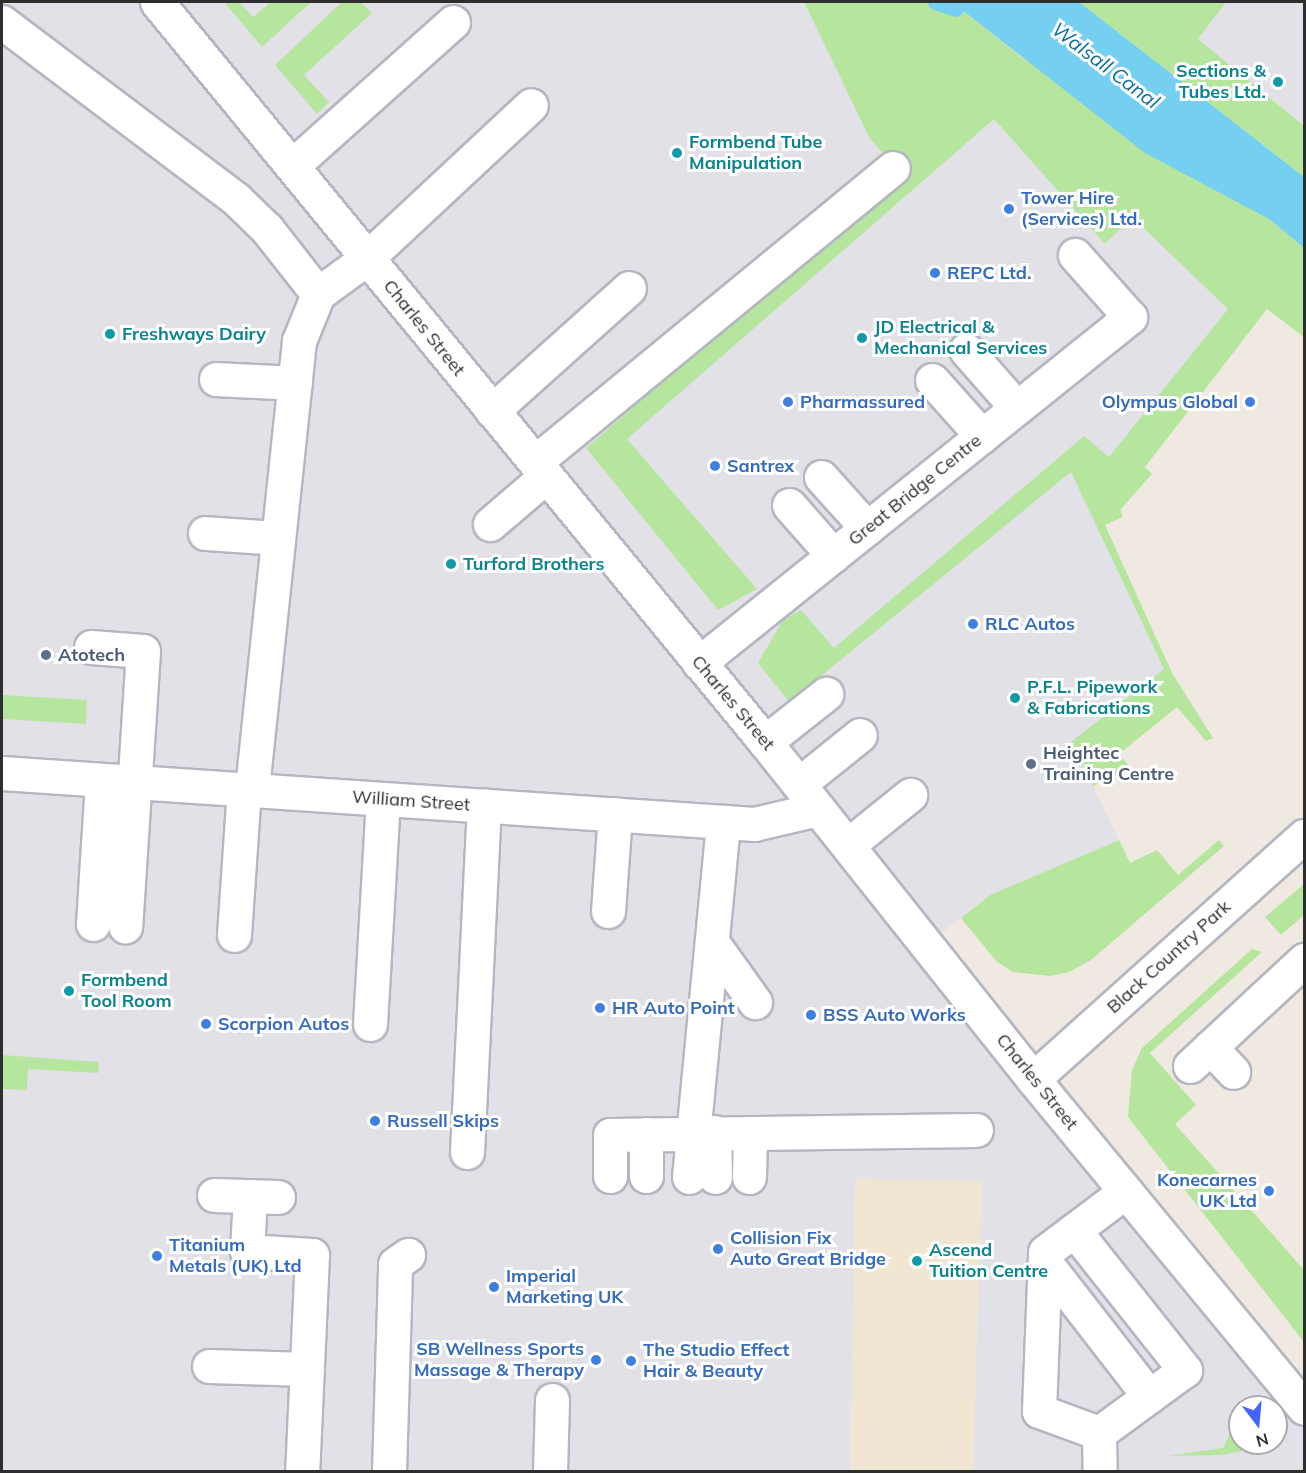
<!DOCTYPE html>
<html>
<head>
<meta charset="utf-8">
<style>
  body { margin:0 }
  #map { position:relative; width:1306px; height:1473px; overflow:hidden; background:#efe9e1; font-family:Mulish,sans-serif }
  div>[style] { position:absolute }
  .industrial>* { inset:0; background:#e3e1e8 }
  .education>* { inset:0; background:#f0e6d1 }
  .green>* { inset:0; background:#b6e59e }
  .water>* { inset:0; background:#75cff0 }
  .stream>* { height:15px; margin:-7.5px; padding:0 7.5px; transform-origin:7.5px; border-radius:7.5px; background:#75cff0 }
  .roads { filter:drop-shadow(2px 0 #b4b7c1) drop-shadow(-2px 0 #b4b7c1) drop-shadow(0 2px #b4b7c1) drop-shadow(0 -2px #b4b7c1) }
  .minor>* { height:33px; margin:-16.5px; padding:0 16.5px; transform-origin:16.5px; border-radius:16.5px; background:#fff }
  .dots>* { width:16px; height:16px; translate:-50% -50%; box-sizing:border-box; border:3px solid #fff; border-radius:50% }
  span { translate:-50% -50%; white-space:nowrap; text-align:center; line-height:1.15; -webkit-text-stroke:6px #fff; paint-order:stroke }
  .culture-label { font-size:18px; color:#0d838f; font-weight:700 }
  .right { translate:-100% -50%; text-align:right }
  .left { translate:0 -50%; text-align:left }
  .shop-label { font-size:18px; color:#366cbe; font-weight:700 }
  .street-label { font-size:18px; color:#2e2e2e }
  .service-label { font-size:18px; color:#4e5e75; font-weight:700 }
  .water-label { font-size:20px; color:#0d6fa3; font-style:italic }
  .frame { position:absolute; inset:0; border:3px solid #2e2e2e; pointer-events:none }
  .north { position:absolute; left:1228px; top:1395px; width:60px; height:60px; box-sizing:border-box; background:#fff; border:2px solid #ababab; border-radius:50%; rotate:164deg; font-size:16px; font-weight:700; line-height:24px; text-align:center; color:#2e2e2e }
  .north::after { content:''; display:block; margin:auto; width:21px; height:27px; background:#4264fb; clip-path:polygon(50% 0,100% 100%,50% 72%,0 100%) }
</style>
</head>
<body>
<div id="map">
  <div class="industrial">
    <i style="clip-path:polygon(evenodd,2px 2px,1304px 2px,1304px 230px,1106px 477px,1123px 517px,1098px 528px,1165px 669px,1072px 742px,1119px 840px,990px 895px,927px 944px,1304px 1408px,1304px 1471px,2px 1472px,2px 2px,1240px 1407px,1276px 1407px,1276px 1443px,1240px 1443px,1240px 1407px)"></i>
  </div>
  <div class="education">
    <i style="clip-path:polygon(855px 1179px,982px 1181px,973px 1471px,850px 1471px)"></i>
  </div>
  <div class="green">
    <i style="clip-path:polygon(224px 2px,239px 2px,253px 17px,271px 2px,311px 2px,262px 47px)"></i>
    <i style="clip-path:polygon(342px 2px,361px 2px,372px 13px,304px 75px,329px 102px,317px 114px,275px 65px)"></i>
    <i style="clip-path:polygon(804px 2px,952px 2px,1021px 57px,1269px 219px,1304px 248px,1304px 337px,1267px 309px,1145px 467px,1152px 474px,1120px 510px,1123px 517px,1105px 525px,1172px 673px,1213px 738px,1206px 741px,1177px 707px,1119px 754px,1130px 767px,1093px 786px,1071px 742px,1164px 669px,1071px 472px,789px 702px,758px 663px,783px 620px,801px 610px,834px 648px,1084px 436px,1109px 457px,1228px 309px,1132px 217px,1105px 244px,994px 119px,627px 439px,757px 589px,718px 610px,586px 448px,904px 175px,870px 139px)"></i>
    <i style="clip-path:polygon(1079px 2px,1226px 2px,1198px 39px,1304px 126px,1304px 177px)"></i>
    <i style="clip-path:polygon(2px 695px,87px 700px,86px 724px,2px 719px)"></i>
    <i style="clip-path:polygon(1119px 840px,1130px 863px,1157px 850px,1178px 875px,1219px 840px,1224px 846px,1091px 960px,1069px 972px,1050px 976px,1013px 972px,997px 962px,961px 918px,990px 895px)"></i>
    <i style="clip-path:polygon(1304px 884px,1304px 915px,1281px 935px,1265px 917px)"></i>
    <i style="clip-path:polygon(1252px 949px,1262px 952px,1150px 1053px,1196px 1105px,1175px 1124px,1304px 1270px,1304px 1342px,1128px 1117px,1132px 1070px,1142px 1048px)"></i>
    <i style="clip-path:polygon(2px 1055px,99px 1062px,98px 1073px,28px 1069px,27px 1090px,2px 1089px)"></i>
    <i style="clip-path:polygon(1240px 1412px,1240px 1443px,1261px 1443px,1259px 1447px,1223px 1455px,1169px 1456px,1223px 1448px)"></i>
  </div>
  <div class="water">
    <i style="clip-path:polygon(952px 2px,1079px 2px,1304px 177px,1304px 248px,1269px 219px,1145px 153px)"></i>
  </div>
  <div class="stream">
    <i style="left:935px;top:2px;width:22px;rotate:18deg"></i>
  </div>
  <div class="roads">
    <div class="minor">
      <i style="left:157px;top:2px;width:958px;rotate:50.59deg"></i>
      <i style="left:765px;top:742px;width:431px;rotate:51.5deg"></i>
      <i style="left:1033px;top:1079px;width:426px;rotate:50.5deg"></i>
      <i style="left:2px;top:22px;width:293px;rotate:37.1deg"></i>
      <i style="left:236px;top:199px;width:43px;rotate:44.1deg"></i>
      <i style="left:267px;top:229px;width:83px;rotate:51.9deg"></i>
      <i style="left:318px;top:294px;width:51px;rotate:112deg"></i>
      <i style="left:299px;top:341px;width:451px;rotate:96deg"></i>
      <i style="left:292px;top:166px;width:216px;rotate:-41.8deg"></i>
      <i style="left:318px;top:294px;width:61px;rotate:-36.3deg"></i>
      <i style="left:367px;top:258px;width:224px;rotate:-43deg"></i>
      <i style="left:966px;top:350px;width:77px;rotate:48.7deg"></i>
      <i style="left:216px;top:379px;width:79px;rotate:2.9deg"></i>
      <i style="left:932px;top:380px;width:75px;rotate:48.2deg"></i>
      <i style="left:492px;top:411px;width:184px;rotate:-41.9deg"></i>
      <i style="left:535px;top:462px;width:463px;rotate:-39.4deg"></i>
      <i style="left:821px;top:477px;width:69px;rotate:48deg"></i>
      <i style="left:789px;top:505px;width:67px;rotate:48.7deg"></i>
      <i style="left:490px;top:524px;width:74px;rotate:-40.6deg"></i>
      <i style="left:205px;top:533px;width:73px;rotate:3.9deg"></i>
      <i style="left:91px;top:647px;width:52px;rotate:4.4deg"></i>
      <i style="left:143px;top:651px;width:276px;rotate:93.7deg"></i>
      <i style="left:699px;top:663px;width:553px;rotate:-38.76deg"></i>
      <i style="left:1130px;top:317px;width:83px;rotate:-131.6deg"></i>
      <i style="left:765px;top:742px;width:78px;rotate:-38.2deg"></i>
      <i style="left:2px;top:773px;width:754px;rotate:3.88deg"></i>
      <i style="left:754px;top:824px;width:66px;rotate:-13.2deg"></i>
      <i style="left:799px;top:784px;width:78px;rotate:-38.8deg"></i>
      <i style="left:848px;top:845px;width:80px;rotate:-38.9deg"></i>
      <i style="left:608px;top:911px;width:97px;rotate:-85.9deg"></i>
      <i style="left:93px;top:924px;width:144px;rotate:-86.4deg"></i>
      <i style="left:234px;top:935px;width:145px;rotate:-86.1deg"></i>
      <i style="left:712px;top:942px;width:74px;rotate:54.4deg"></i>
      <i style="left:370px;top:1024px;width:225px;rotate:-86.7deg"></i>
      <i style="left:1210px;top:1047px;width:34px;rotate:47deg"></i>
      <i style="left:1190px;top:1066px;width:156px;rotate:-42.9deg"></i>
      <i style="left:1033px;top:1079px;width:364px;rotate:-41.9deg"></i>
      <i style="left:714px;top:1132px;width:45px;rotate:88.7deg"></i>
      <i style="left:646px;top:1134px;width:42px;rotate:90deg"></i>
      <i style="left:467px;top:1152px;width:347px;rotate:-87.2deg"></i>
      <i style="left:610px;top:1176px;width:41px;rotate:-90deg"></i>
      <i style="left:610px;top:1135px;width:366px;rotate:-0.8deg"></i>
      <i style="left:689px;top:1177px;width:357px;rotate:-84.5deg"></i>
      <i style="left:749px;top:1177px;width:44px;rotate:-88.7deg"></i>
      <i style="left:214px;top:1195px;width:64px;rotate:1.8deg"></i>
      <i style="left:250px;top:1196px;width:55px;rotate:93.1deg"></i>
      <i style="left:247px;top:1251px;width:65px;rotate:3.5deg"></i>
      <i style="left:312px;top:1255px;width:217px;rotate:92.6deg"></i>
      <i style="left:1074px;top:1230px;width:179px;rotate:51.6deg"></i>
      <i style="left:1185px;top:1370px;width:107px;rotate:143.8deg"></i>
      <i style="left:1099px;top:1433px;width:39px;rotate:89deg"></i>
      <i style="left:1045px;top:1262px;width:170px;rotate:52.2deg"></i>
      <i style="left:209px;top:1366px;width:98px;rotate:1.8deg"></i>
      <i style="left:1099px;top:1433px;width:64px;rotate:-159.9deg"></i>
      <i style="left:1039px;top:1411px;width:159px;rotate:-87.8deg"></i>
      <i style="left:1045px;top:1252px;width:101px;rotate:-37deg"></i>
      <i style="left:389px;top:1472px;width:208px;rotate:-88.3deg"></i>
      <i style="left:395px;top:1264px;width:16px;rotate:-35deg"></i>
      <i style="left:550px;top:1472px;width:72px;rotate:-88.4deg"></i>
    </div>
  </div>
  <div class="dots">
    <i style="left:1278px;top:82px;background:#0f9aa8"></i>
    <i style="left:677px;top:153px;background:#0f9aa8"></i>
    <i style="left:1009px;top:209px;background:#3f7fe0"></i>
    <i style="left:935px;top:273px;background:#3f7fe0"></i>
    <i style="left:110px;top:334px;background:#0f9aa8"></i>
    <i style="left:862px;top:338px;background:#0f9aa8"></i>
    <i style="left:788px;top:402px;background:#3f7fe0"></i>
    <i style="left:1250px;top:402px;background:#3f7fe0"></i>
    <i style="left:715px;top:466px;background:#3f7fe0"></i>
    <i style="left:451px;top:564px;background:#0f9aa8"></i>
    <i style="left:973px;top:624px;background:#3f7fe0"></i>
    <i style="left:46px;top:655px;background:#5c6f8a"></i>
    <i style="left:1015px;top:698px;background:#0f9aa8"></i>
    <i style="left:1031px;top:764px;background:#5c6f8a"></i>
    <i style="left:69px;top:991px;background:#0f9aa8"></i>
    <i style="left:600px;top:1008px;background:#3f7fe0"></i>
    <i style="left:811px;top:1015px;background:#3f7fe0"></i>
    <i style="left:206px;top:1024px;background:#3f7fe0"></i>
    <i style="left:375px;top:1121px;background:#3f7fe0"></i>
    <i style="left:1269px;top:1191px;background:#3f7fe0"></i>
    <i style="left:718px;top:1249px;background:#3f7fe0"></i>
    <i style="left:157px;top:1256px;background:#3f7fe0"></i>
    <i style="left:917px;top:1261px;background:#0f9aa8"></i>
    <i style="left:494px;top:1287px;background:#3f7fe0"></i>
    <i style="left:596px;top:1360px;background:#3f7fe0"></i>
    <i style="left:631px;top:1361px;background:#3f7fe0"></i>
  </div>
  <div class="culture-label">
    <span class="right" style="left:1266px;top:82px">Sections &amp;<br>Tubes Ltd.</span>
    <span class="left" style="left:689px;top:153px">Formbend Tube<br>Manipulation</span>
    <span class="left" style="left:874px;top:338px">JD Electrical &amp;<br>Mechanical Services</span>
    <span class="left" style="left:122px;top:334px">Freshways Dairy</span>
    <span class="left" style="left:463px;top:564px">Turford Brothers</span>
    <span class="left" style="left:1027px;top:698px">P.F.L. Pipework<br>&amp; Fabrications</span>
    <span class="left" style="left:81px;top:991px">Formbend<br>Tool Room</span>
    <span class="left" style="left:929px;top:1261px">Ascend<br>Tuition Centre</span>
  </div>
  <div class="shop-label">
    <span class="left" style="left:1021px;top:209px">Tower Hire<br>(Services) Ltd.</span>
    <span class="left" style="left:947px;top:273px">REPC Ltd.</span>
    <span class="left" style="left:800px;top:402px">Pharmassured</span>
    <span class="right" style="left:1238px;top:402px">Olympus Global</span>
    <span class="left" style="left:727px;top:466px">Santrex</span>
    <span class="left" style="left:985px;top:624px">RLC Autos</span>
    <span class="left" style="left:612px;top:1008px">HR Auto Point</span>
    <span class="left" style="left:823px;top:1015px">BSS Auto Works</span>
    <span class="left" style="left:218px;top:1024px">Scorpion Autos</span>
    <span class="left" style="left:387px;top:1121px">Russell Skips</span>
    <span class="right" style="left:1257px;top:1191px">Konecarnes<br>UK Ltd</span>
    <span class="left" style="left:730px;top:1249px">Collision Fix<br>Auto Great Bridge</span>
    <span class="left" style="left:169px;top:1256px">Titanium<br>Metals (UK) Ltd</span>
    <span class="left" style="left:506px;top:1287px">Imperial<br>Marketing UK</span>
    <span class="right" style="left:584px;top:1360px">SB Wellness Sports<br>Massage &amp; Therapy</span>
    <span class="left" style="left:643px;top:1361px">The Studio Effect<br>Hair &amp; Beauty</span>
  </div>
  <div class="street-label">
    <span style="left:424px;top:328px;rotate:51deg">Charles Street</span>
    <span style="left:915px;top:490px;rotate:-39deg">Great Bridge Centre</span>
    <span style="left:733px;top:703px;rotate:50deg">Charles Street</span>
    <span style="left:411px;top:801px;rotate:4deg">William Street</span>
    <span style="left:1169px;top:957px;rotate:-42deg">Black Country Park</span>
    <span style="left:1037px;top:1082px;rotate:51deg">Charles Street</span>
  </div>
  <div class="service-label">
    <span class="left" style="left:58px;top:655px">Atotech</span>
    <span class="left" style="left:1043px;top:764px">Heightec<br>Training Centre</span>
  </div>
  <div class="water-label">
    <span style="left:1106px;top:65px;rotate:37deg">Walsall Canal</span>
  </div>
  <div class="frame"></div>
  <div class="north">N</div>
</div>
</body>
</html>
